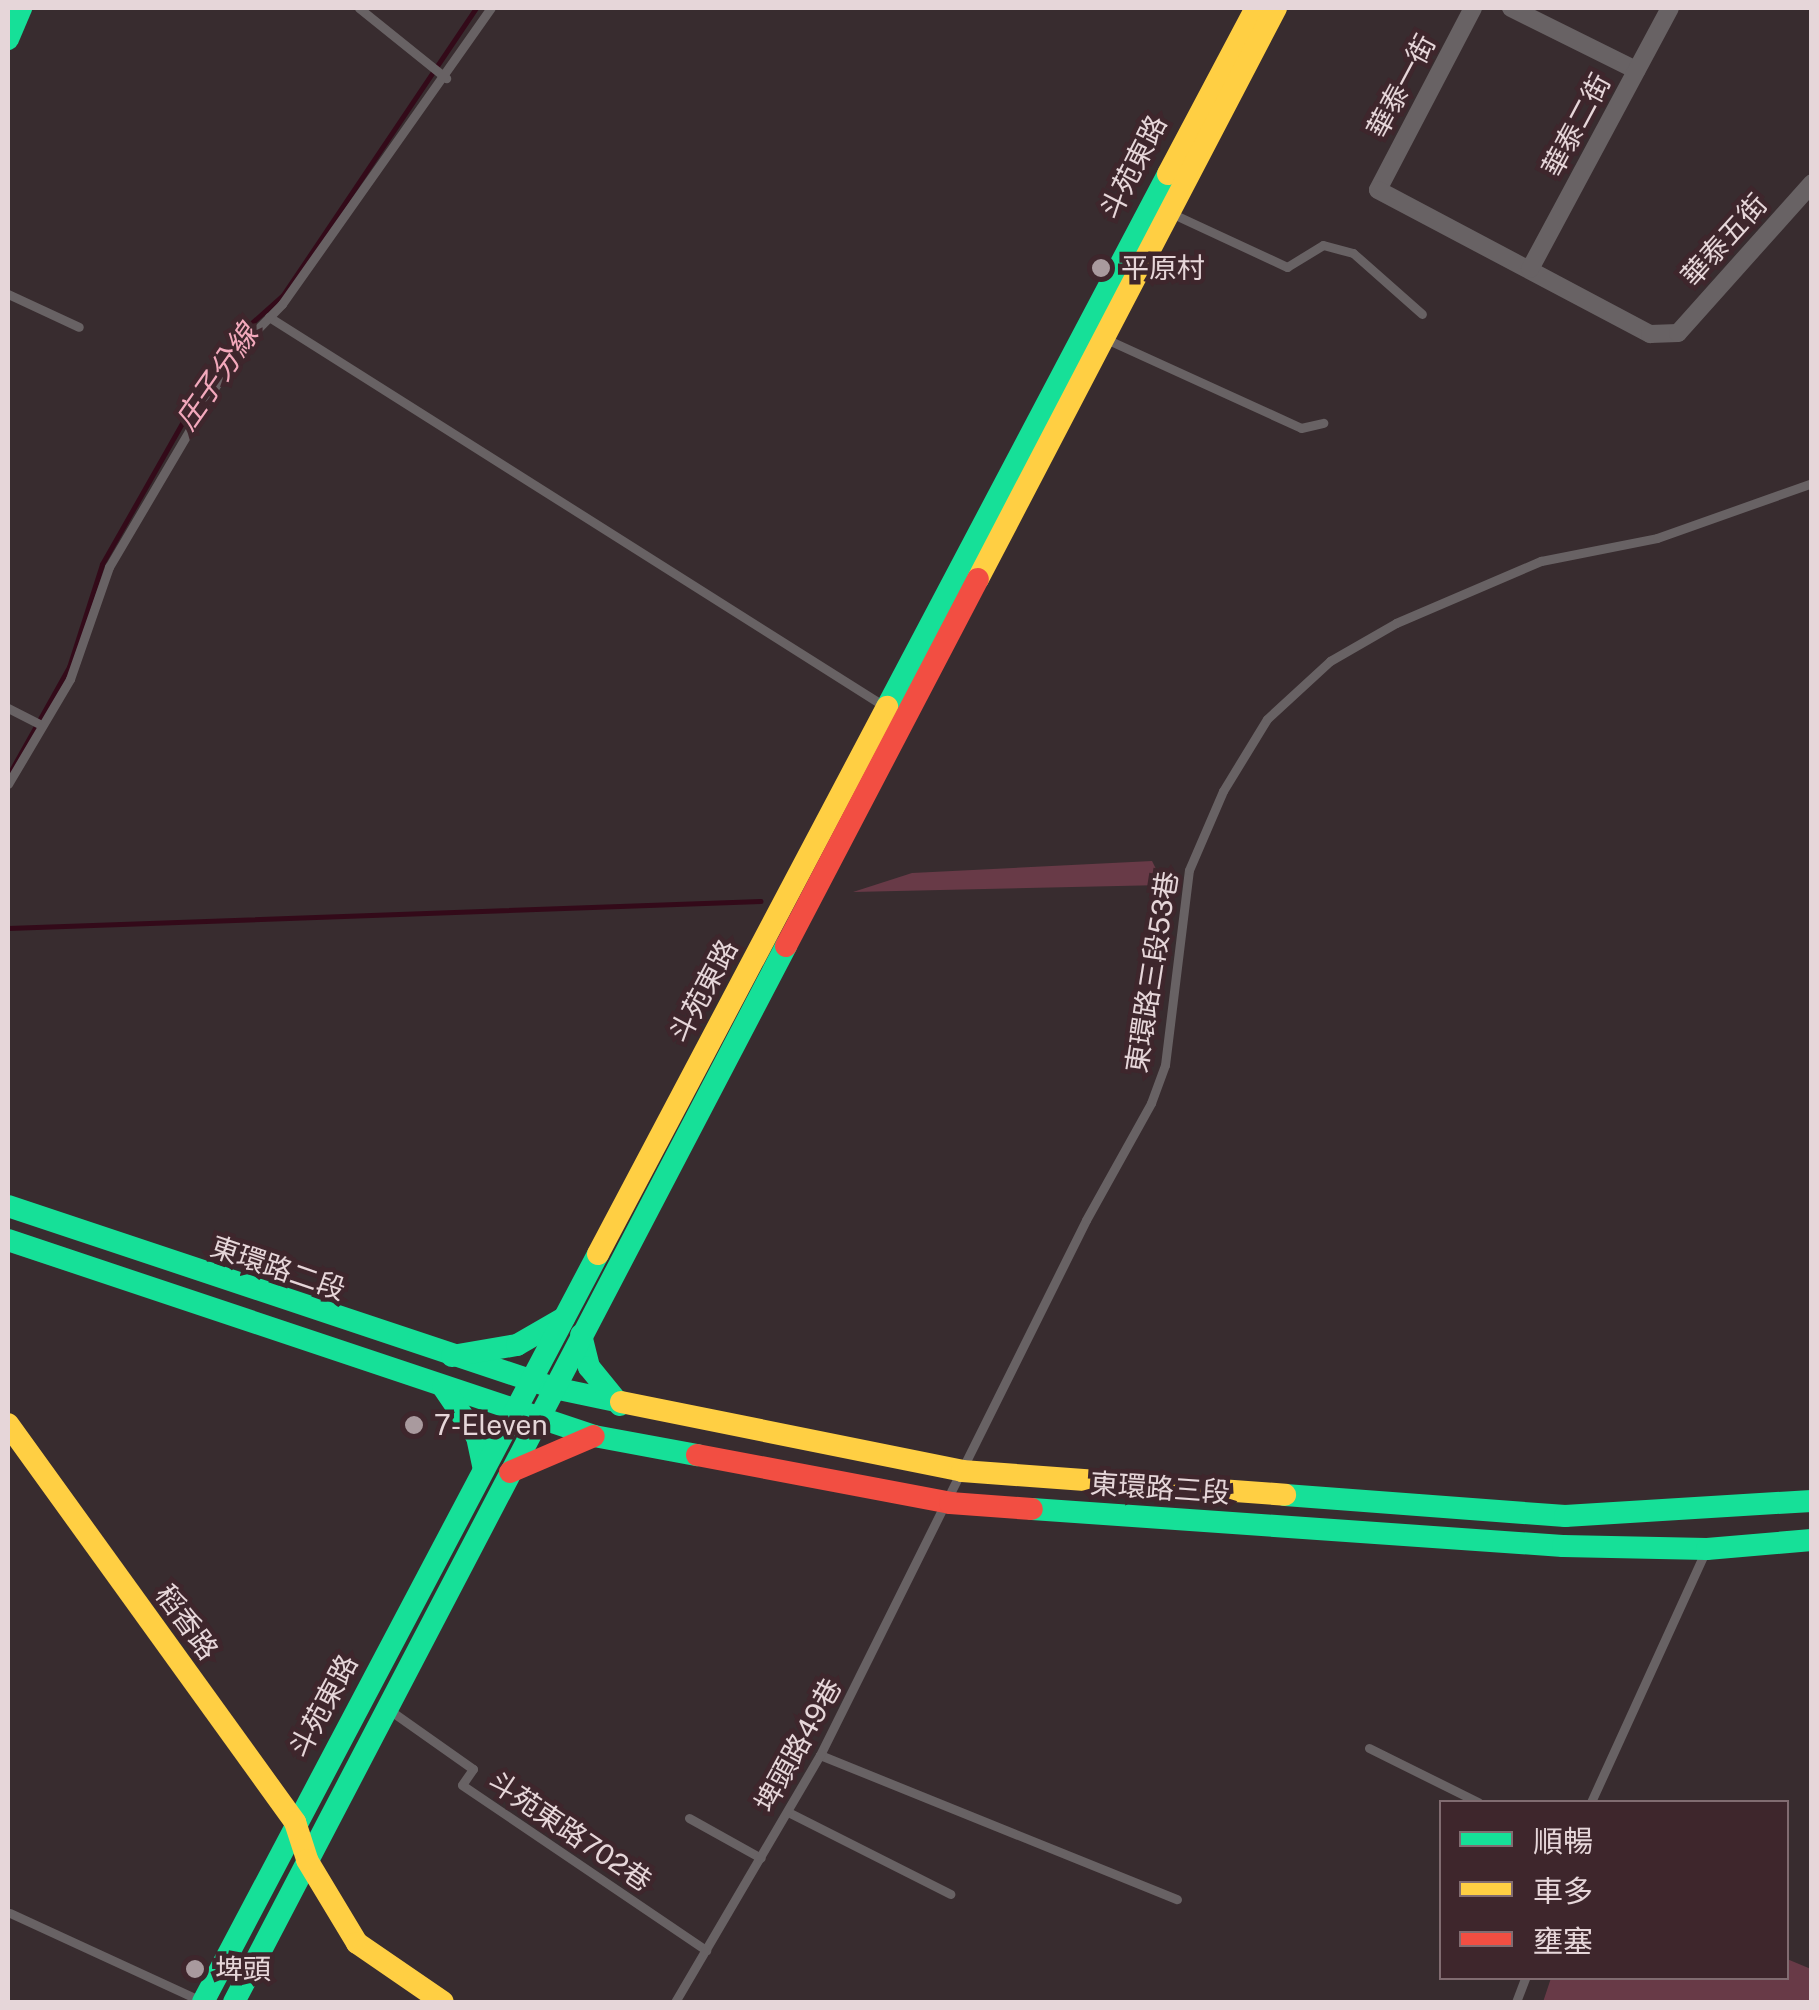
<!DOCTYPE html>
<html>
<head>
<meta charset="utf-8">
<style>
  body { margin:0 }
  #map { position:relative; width:1819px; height:2010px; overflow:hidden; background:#382c2f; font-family:"Public Sans","Noto Sans TC",sans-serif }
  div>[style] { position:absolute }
  .green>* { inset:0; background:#683a47 }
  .stream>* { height:5px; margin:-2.5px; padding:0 2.5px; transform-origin:2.5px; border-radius:2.5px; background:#330a19 }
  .lane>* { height:9px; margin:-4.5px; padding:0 4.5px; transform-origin:4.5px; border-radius:4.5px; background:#686264 }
  .street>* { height:18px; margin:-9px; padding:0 9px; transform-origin:9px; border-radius:9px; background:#686264 }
  .fast>* { height:22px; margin:-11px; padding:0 11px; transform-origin:11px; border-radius:11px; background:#16e098 }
  .slow>* { height:22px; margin:-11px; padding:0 11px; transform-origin:11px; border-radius:11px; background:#ffcf43 }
  .jam>* { height:22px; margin:-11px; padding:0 11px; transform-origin:11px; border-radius:11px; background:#f24e42 }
  .dots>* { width:28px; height:28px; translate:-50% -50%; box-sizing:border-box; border:5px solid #3e262c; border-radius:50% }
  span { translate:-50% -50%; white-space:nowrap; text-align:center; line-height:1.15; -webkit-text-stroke:9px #3e262c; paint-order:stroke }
  .street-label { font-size:28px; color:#e6d6d9 }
  .poi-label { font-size:28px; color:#e6d6d9 }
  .left { translate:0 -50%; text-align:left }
  .water-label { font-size:30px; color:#f3a9bc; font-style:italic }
  .frame { position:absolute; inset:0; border:10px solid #e6d6d9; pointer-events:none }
  .legend { position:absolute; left:1439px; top:1800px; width:350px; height:180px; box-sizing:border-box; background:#3e262c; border:2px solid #816c71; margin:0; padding:12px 18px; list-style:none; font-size:30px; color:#e6d6d9 }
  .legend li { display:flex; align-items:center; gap:20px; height:50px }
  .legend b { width:50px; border:2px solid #816c71 }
</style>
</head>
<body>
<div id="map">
  <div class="green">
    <i style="clip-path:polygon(1152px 861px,1164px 885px,853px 892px,912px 873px)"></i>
    <i style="clip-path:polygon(1787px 1959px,1811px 1969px,1811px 2002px,1543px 2002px,1551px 1978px,1786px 1978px)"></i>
  </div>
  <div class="stream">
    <i style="left:8px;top:776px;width:125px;rotate:-60.8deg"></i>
    <i style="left:69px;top:667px;width:108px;rotate:-72.2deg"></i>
    <i style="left:102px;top:564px;width:205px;rotate:-60.4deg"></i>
    <i style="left:203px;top:386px;width:62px;rotate:-55.5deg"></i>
    <i style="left:238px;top:335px;width:60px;rotate:-41.6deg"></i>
    <i style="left:283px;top:295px;width:346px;rotate:-56.1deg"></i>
    <i style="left:8px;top:928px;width:753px;rotate:-2.05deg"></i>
  </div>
  <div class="lane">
    <i style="left:359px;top:8px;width:112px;rotate:38.8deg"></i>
    <i style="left:1173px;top:214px;width:126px;rotate:24.9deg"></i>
    <i style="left:1287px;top:267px;width:42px;rotate:-31.4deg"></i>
    <i style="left:1323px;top:245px;width:31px;rotate:15deg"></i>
    <i style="left:1353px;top:253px;width:92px;rotate:41.5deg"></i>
    <i style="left:8px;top:294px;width:78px;rotate:24.9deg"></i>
    <i style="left:269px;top:317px;width:728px;rotate:32.31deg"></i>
    <i style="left:1106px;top:339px;width:214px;rotate:24.5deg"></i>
    <i style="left:1301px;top:428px;width:23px;rotate:-13deg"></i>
    <i style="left:8px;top:708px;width:38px;rotate:27deg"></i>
    <i style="left:8px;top:784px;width:122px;rotate:-59.4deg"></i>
    <i style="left:70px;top:679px;width:119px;rotate:-70.8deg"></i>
    <i style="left:109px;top:567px;width:251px;rotate:-59.5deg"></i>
    <i style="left:236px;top:351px;width:66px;rotate:-45.6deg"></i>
    <i style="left:282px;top:304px;width:362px;rotate:-54.8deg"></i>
    <i style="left:388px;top:1709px;width:104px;rotate:35.2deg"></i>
    <i style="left:473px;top:1769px;width:19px;rotate:125deg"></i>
    <i style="left:462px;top:1785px;width:295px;rotate:34.1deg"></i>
    <i style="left:1369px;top:1748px;width:122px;rotate:26.4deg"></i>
    <i style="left:820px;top:1755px;width:385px;rotate:22deg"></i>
    <i style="left:1591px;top:1802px;width:275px;rotate:-65.5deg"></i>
    <i style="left:788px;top:1812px;width:182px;rotate:26.8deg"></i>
    <i style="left:689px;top:1818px;width:82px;rotate:29.1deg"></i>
    <i style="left:10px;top:1913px;width:210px;rotate:24.7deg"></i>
    <i style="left:675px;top:2002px;width:286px;rotate:-59.6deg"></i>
    <i style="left:820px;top:1755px;width:597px;rotate:-63.56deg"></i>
    <i style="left:1086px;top:1220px;width:134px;rotate:-60.9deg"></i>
    <i style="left:1151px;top:1103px;width:40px;rotate:-69.8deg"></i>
    <i style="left:1165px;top:1065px;width:196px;rotate:-83deg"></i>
    <i style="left:1189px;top:870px;width:86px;rotate:-66.7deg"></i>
    <i style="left:1223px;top:791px;width:84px;rotate:-58.6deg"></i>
    <i style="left:1267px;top:719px;width:86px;rotate:-42.6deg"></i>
    <i style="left:1330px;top:661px;width:76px;rotate:-29.9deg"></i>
    <i style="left:1396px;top:623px;width:158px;rotate:-23.2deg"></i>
    <i style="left:1541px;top:561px;width:118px;rotate:-11.2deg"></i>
    <i style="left:1657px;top:538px;width:164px;rotate:-19.5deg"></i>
    <i style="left:1516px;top:2002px;width:26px;rotate:-69deg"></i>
  </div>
  <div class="street">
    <i style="left:1473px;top:8px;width:205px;rotate:117.6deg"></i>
    <i style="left:1378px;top:190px;width:308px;rotate:27.9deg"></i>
    <i style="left:1650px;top:334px;width:28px;rotate:-2deg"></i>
    <i style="left:1678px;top:333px;width:201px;rotate:-48.2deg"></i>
    <i style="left:1511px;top:8px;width:140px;rotate:26.4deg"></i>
    <i style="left:1530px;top:269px;width:296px;rotate:-61.8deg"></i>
  </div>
  <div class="fast">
    <i style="left:8px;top:39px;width:34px;rotate:-67deg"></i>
    <i style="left:887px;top:707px;width:603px;rotate:-62.2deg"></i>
    <i style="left:8px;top:1206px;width:576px;rotate:18.43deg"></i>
    <i style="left:554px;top:1388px;width:68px;rotate:11.8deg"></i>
    <i style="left:8px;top:1240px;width:618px;rotate:18.49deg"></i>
    <i style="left:594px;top:1436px;width:105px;rotate:10.5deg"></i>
    <i style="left:581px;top:1335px;width:33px;rotate:76deg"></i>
    <i style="left:589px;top:1367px;width:49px;rotate:50.8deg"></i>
    <i style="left:452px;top:1356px;width:66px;rotate:-9.6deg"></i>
    <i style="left:517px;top:1345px;width:54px;rotate:-29.9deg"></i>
    <i style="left:443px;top:1387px;width:60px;rotate:55.8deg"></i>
    <i style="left:477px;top:1437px;width:33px;rotate:78deg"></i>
    <i style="left:1285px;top:1495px;width:281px;rotate:4.3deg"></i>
    <i style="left:1565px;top:1516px;width:247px;rotate:-3.5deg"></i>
    <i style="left:1032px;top:1509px;width:532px;rotate:3.99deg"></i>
    <i style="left:1563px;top:1546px;width:144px;rotate:1.2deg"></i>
    <i style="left:1707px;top:1549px;width:105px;rotate:-4.9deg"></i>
    <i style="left:203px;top:2002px;width:846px;rotate:-62.16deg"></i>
    <i style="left:234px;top:2002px;width:1192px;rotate:-62.4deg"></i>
  </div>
  <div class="slow">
    <i style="left:1168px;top:174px;width:188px;rotate:-62.1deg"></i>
    <i style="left:978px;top:579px;width:644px;rotate:-62.44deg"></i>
    <i style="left:598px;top:1254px;width:619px;rotate:-62.15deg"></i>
    <i style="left:621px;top:1402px;width:348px;rotate:11.4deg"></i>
    <i style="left:962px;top:1471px;width:324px;rotate:4.2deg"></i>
    <i style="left:8px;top:1424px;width:491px;rotate:54.2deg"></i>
    <i style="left:295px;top:1822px;width:40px;rotate:72deg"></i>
    <i style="left:307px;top:1860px;width:97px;rotate:58.9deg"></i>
    <i style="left:357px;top:1943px;width:104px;rotate:34.5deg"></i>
  </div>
  <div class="jam">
    <i style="left:786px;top:946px;width:414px;rotate:-62.4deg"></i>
    <i style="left:697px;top:1455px;width:258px;rotate:10.7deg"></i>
    <i style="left:950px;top:1503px;width:82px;rotate:4.2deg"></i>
    <i style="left:510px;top:1472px;width:91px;rotate:-23.2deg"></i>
  </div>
  <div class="dots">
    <i style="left:1101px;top:268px;background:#a99a9e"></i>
    <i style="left:414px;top:1425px;background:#a99a9e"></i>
    <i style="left:195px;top:1969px;background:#a99a9e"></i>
  </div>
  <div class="street-label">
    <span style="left:1401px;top:86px;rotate:-62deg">華泰一街</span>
    <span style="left:1576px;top:125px;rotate:-62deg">華泰二街</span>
    <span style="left:1133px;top:167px;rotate:-63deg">斗苑東路</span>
    <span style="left:1724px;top:240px;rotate:-48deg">華泰五街</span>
    <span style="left:1152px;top:972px;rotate:-81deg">東環路三段53巷</span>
    <span style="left:703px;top:991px;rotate:-62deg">斗苑東路</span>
    <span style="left:278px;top:1268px;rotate:19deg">東環路二段</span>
    <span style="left:1160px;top:1488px;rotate:4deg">東環路三段</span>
    <span style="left:187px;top:1622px;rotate:54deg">稻香路</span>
    <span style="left:323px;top:1706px;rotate:-62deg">斗苑東路</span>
    <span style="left:798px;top:1745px;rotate:-61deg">埤頭路49巷</span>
    <span style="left:570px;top:1831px;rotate:34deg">斗苑東路702巷</span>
  </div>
  <div class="poi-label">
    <span class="left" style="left:1121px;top:268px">平原村</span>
    <span class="left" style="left:434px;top:1425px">7-Eleven</span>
    <span class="left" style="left:215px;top:1969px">埤頭</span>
  </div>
  <div class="water-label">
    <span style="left:216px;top:377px;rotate:-55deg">庄子分線</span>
  </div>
  <div class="frame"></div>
  <ul class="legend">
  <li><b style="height:12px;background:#16e098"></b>順暢</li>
  <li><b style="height:12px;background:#ffcf43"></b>車多</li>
  <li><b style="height:12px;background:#f24e42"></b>壅塞</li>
  </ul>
</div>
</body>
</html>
